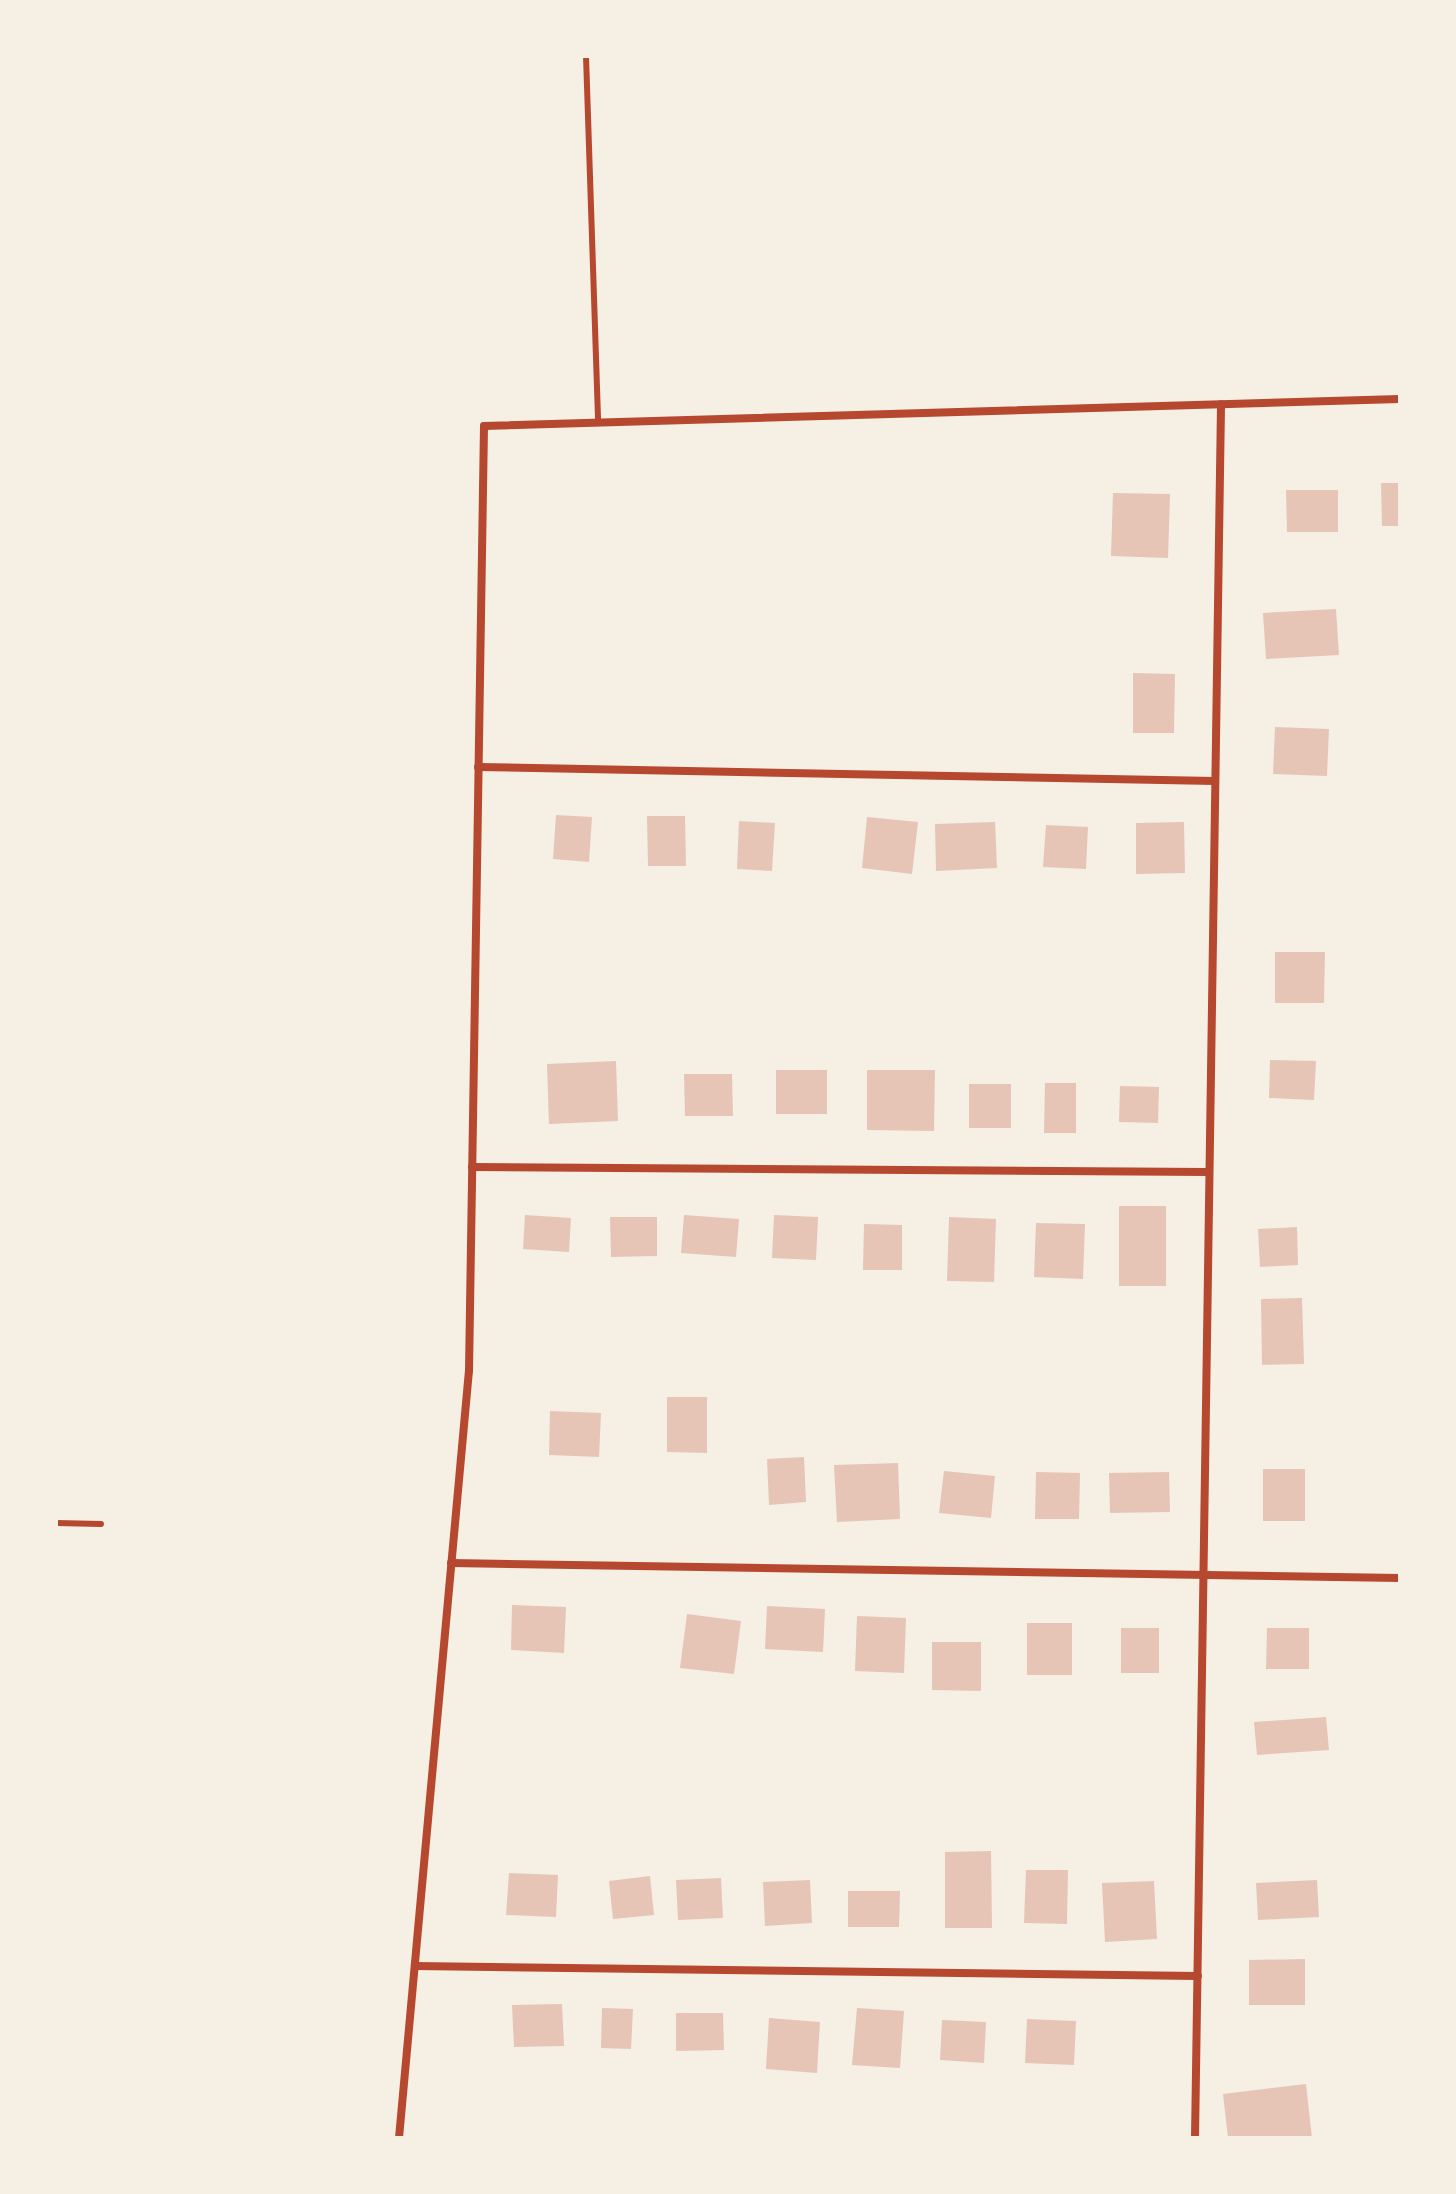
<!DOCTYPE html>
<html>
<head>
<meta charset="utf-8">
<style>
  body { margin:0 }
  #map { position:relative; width:1456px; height:2194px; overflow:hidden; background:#f6efe4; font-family:Literata,serif }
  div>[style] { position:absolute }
  .building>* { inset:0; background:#e6c5b7 }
  .service>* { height:6px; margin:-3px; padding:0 3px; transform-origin:3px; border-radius:3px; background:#b5482f }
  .minor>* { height:8px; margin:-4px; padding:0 4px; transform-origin:4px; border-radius:4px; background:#b5482f }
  span { translate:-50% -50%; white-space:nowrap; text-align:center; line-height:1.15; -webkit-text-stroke:8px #f6efe4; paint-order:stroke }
  .frame { position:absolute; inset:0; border:58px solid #f6efe4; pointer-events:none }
</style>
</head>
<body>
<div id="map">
  <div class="building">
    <i style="clip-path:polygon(1381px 483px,1400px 483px,1400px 526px,1382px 526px)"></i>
    <i style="clip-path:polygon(1286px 490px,1338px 490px,1338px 532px,1287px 532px)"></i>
    <i style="clip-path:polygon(1113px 493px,1170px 494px,1168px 558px,1111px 556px)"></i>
    <i style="clip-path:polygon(1336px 609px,1339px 655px,1266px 659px,1263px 613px)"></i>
    <i style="clip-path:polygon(1133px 673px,1175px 674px,1174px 733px,1133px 733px)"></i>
    <i style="clip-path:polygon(1275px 727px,1329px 729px,1327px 776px,1273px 774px)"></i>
    <i style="clip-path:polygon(556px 815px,592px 817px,589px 862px,553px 859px)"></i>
    <i style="clip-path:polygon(647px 816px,685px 816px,686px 866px,648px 866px)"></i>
    <i style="clip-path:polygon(867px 817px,918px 822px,912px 874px,862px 868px)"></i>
    <i style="clip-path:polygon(739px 821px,775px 823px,772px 871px,737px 869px)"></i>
    <i style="clip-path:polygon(995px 822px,997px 868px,936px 871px,935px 824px)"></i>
    <i style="clip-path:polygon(1184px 822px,1185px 873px,1136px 874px,1136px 823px)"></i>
    <i style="clip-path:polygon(1046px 825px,1088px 827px,1086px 869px,1043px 867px)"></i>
    <i style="clip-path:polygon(1275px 952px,1325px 952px,1324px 1003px,1275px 1003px)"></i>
    <i style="clip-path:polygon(1270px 1060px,1316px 1061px,1314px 1100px,1269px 1098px)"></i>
    <i style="clip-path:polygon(616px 1061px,618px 1121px,549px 1124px,547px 1064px)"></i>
    <i style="clip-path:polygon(776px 1070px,827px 1070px,827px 1114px,776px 1114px)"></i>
    <i style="clip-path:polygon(867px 1070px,935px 1070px,934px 1131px,867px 1130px)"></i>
    <i style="clip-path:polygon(684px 1074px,732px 1074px,733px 1116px,685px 1116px)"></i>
    <i style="clip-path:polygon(1045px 1083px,1076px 1083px,1076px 1133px,1044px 1133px)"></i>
    <i style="clip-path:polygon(969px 1084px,1011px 1084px,1011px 1128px,969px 1128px)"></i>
    <i style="clip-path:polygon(1120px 1086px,1159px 1087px,1158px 1123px,1119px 1122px)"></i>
    <i style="clip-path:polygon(1119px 1206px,1166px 1206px,1166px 1286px,1119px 1286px)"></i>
    <i style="clip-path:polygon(525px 1215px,571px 1218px,569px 1252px,523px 1249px)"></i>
    <i style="clip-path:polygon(684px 1215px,739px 1219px,736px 1257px,681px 1253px)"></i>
    <i style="clip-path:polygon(774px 1215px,818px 1217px,816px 1260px,772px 1258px)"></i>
    <i style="clip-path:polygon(610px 1217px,657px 1217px,657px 1256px,611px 1257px)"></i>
    <i style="clip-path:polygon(949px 1217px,996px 1219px,994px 1282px,947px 1281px)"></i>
    <i style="clip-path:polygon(1036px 1223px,1085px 1224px,1083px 1279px,1034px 1277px)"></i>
    <i style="clip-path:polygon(864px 1224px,902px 1225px,902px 1270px,863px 1270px)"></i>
    <i style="clip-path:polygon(1297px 1227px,1298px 1265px,1260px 1267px,1258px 1229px)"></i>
    <i style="clip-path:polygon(1302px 1298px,1304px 1364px,1262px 1365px,1261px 1299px)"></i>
    <i style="clip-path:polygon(667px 1397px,707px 1397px,707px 1453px,667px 1452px)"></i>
    <i style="clip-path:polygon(550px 1411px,601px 1413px,599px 1457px,549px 1455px)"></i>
    <i style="clip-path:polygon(804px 1457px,806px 1502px,769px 1505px,767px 1459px)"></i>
    <i style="clip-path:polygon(898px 1463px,900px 1519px,837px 1522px,834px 1465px)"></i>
    <i style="clip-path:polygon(1263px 1469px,1305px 1469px,1305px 1521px,1263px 1521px)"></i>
    <i style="clip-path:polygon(944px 1471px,995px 1476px,991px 1518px,939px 1513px)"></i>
    <i style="clip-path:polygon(1036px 1472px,1080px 1473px,1079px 1519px,1035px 1519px)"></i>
    <i style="clip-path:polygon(1169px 1472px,1170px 1512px,1110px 1513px,1109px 1473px)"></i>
    <i style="clip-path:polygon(512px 1605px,566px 1607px,564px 1653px,511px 1650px)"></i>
    <i style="clip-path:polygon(767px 1606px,825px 1609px,823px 1652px,765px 1649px)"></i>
    <i style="clip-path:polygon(687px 1614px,741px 1621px,734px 1674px,680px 1668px)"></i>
    <i style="clip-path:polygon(857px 1616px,906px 1618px,904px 1673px,855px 1671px)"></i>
    <i style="clip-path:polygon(1027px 1623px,1072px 1623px,1072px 1675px,1027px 1675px)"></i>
    <i style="clip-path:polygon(1121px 1628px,1159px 1628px,1159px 1673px,1121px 1673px)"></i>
    <i style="clip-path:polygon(1267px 1628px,1309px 1628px,1309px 1669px,1266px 1669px)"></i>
    <i style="clip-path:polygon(932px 1642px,981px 1642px,981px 1691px,932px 1690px)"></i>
    <i style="clip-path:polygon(1326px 1717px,1329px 1750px,1257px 1755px,1254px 1722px)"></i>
    <i style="clip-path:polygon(991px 1851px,992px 1928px,945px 1928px,945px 1852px)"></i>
    <i style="clip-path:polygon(1026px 1870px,1068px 1870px,1067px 1924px,1024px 1923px)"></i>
    <i style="clip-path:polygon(509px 1873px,558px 1875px,556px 1917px,506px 1915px)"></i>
    <i style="clip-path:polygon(650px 1876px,654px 1915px,613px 1919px,609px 1881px)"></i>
    <i style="clip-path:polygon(721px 1878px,723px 1918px,678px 1920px,676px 1880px)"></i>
    <i style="clip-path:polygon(810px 1880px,812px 1923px,765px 1926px,763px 1882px)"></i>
    <i style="clip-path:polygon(1317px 1880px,1319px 1917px,1258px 1920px,1256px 1883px)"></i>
    <i style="clip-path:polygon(1154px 1881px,1157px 1939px,1105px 1942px,1102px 1883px)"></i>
    <i style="clip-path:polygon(848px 1891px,900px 1891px,899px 1927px,848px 1927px)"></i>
    <i style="clip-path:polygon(1305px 1959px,1305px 2005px,1249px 2005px,1249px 1960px)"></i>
    <i style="clip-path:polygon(562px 2004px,564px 2046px,514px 2047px,512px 2005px)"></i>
    <i style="clip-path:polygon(602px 2008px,633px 2009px,631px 2049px,601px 2048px)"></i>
    <i style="clip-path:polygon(857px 2008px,904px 2011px,900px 2068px,852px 2065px)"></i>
    <i style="clip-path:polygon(676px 2013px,723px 2013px,724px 2050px,676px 2051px)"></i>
    <i style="clip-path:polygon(769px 2018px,820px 2022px,817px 2073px,766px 2069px)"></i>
    <i style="clip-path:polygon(1027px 2019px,1076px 2021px,1074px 2065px,1025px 2063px)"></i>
    <i style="clip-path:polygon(942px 2020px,986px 2022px,984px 2063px,940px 2060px)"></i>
    <i style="clip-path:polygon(1306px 2084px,1312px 2138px,1228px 2138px,1223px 2094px)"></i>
  </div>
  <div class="service">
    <i style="left:586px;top:56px;width:367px;rotate:88.1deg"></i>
    <i style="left:56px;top:1523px;width:45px;rotate:1.3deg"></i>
  </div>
  <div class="minor">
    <i style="left:478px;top:767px;width:737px;rotate:1.09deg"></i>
    <i style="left:472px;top:1167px;width:737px;rotate:0.39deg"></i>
    <i style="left:451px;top:1563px;width:949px;rotate:0.91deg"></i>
    <i style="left:415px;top:1966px;width:783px;rotate:0.73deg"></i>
    <i style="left:399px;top:2138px;width:770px;rotate:-84.79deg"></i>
    <i style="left:469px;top:1371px;width:945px;rotate:-89.09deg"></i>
    <i style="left:484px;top:426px;width:916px;rotate:-1.69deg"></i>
    <i style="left:1195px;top:2138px;width:1734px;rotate:-89.14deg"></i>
  </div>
  <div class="frame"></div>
</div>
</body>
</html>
